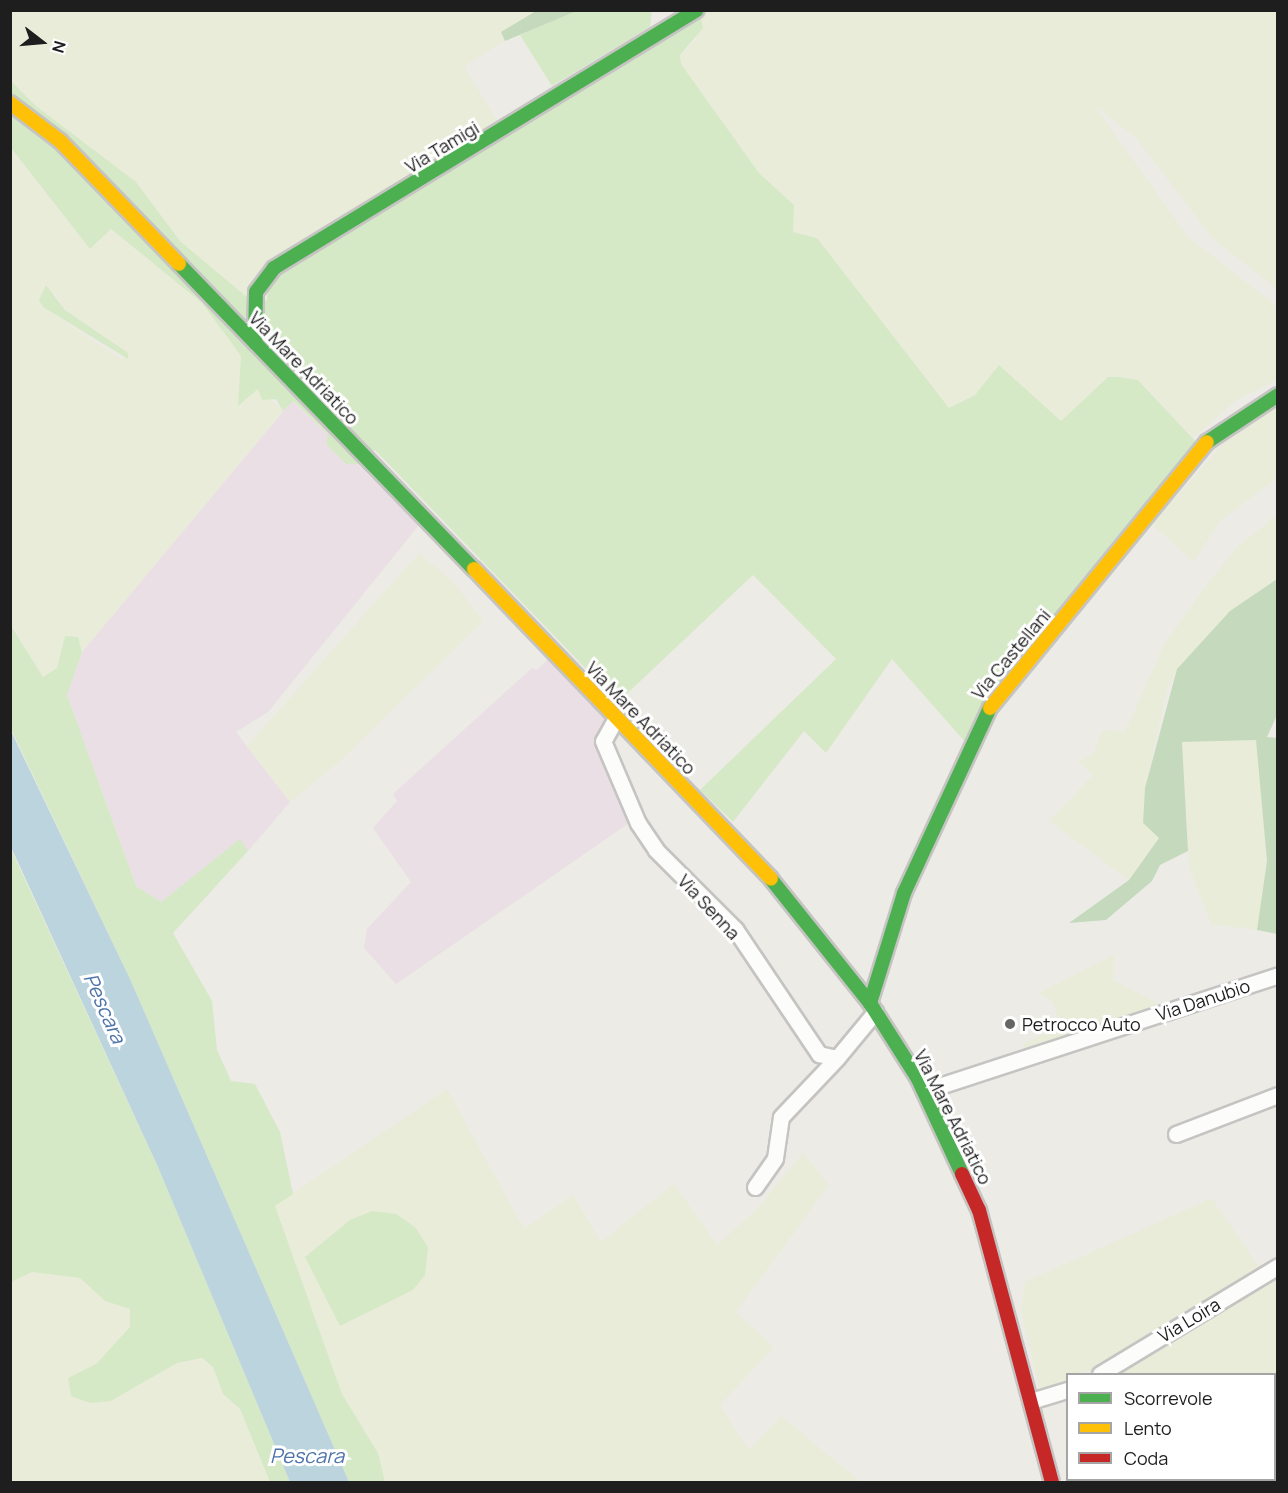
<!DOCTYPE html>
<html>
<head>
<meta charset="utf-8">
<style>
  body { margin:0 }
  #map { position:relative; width:1288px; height:1493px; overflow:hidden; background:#ecebe6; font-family:Manrope,sans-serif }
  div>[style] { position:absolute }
  .industrial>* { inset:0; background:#e9dfe4 }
  .farmland>* { inset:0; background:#eaecda }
  .grass>* { inset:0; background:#d6e9c6 }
  .forest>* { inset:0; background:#c5dabc }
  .water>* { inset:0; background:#bbd4de }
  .roads { filter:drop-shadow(2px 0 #c5c4c2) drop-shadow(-2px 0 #c5c4c2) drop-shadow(0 2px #c5c4c2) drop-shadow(0 -2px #c5c4c2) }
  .street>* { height:15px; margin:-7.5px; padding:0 7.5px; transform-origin:7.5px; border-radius:7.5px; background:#fcfcfb }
  .fast>* { height:14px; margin:-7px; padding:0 7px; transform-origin:7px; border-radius:7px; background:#4caf50 }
  .slow>* { height:14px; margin:-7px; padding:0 7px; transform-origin:7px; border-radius:7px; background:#ffc107 }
  .jam>* { height:14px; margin:-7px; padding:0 7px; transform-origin:7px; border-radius:7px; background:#c62828 }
  .dots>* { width:16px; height:16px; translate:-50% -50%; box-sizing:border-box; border:3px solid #fff; border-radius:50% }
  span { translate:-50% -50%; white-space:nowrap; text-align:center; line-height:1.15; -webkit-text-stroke:6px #fff; paint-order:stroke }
  .street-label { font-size:18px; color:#1e1e1e }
  .poi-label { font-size:18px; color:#1e1e1e }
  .left { translate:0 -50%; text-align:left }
  .water-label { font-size:20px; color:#4e74a9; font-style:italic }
  .frame { position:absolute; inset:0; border:12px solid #1e1e1e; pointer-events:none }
  .legend { position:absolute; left:1066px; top:1373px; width:210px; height:108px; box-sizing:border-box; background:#fff; border:2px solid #a5a5a5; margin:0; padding:8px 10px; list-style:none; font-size:18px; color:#1e1e1e }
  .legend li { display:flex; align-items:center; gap:12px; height:30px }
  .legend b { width:30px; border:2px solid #a5a5a5 }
  .north { position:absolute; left:12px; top:12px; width:60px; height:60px; -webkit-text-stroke:4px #fff; paint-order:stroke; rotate:106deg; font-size:16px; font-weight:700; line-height:24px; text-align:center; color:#1e1e1e }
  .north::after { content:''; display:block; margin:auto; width:21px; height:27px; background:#1e1e1e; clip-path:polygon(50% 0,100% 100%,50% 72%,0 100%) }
</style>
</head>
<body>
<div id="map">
  <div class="industrial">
    <i style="clip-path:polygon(292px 401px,328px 434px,346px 464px,357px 464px,419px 525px,268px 712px,236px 732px,290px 802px,248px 851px,239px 840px,161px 902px,136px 886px,67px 695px,82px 652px)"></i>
    <i style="clip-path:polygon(549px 658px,611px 718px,595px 738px,632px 821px,396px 984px,364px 948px,367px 929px,411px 882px,373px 828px,397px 801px,393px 794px,532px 668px,537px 670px)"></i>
  </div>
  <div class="farmland">
    <i style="clip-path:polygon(11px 11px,536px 11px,502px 32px,505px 41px,464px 66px,501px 127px,266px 263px,253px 278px,248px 298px,180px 241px,136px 182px,36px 106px,11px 80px)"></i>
    <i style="clip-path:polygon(696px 11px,1277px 11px,1277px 289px,1214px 240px,1136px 138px,1094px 105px,1188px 237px,1277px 306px,1277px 380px,1238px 399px,1193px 438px,1139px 380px,1119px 377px,1108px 377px,1061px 421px,999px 366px,975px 395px,949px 408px,817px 238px,793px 232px,794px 205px,759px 173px,681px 64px,680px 55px,696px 40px)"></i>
    <i style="clip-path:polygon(evenodd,10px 148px,90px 249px,111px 229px,202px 303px,241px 356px,239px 406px,258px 388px,283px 411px,82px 652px,78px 637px,65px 636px,57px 668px,43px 677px,11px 624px,10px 148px,55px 292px,65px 310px,127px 353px,121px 359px,43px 307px,55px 292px)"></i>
    <i style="clip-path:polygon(1277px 406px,1277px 478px,1219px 522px,1194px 562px,1148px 521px,1155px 521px,1222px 445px)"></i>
    <i style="clip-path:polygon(1277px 515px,1277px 579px,1230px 612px,1177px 669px,1167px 690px,1145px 788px,1159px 837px,1129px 880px,1049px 821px,1093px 775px,1078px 762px,1093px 754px,1103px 730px,1125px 732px,1165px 643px,1211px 579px,1237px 547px)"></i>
    <i style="clip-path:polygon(419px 553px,455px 584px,483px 621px,338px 763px,290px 802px,247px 746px)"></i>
    <i style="clip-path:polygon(1256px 740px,1267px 861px,1257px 930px,1211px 924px,1189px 866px,1182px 741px)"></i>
    <i style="clip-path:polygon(1114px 955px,1113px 980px,1159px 1004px,1025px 1050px,1022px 1044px,1061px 1025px,1052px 1001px,1039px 993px)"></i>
    <i style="clip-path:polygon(evenodd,447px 1089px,524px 1229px,573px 1195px,601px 1242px,674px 1184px,717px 1245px,757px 1209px,803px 1153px,829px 1185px,736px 1312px,774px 1347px,720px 1405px,749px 1450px,781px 1416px,861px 1482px,385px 1482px,378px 1453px,342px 1394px,274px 1206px,447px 1089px,372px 1211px,305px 1257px,351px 1220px,372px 1211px)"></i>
    <i style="clip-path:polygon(1212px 1198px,1260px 1269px,1090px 1371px,1068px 1374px,1067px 1381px,1040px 1391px,1021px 1310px,1025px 1282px)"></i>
    <i style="clip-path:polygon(1277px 1268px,1277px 1482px,1163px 1482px,1274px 1480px,1274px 1374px,1111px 1374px)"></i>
    <i style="clip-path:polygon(32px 1272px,80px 1278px,105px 1301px,130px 1309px,131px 1326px,96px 1365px,69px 1378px,72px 1396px,90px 1403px,111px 1401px,177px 1363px,202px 1358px,213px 1367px,223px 1394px,240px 1409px,271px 1482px,11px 1482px,10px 1282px)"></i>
  </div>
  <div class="grass">
    <i style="clip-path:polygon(577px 11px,652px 11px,650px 27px,552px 86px,520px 35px)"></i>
    <i style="clip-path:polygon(700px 14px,703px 28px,680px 55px,681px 64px,759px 173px,794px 205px,793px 232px,817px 238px,949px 408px,975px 395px,999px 365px,1061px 421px,1108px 377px,1119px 377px,1138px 380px,1198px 444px,966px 743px,892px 659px,826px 753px,804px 731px,733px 822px,700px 790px,836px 659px,753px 575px,618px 702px,375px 450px,357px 464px,346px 464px,326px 444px,328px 434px,293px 401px,283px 411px,276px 399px,262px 400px,258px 389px,238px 406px,241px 356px,202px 303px,111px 229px,90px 249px,11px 148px,10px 80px,36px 106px,136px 182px,180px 241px,248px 298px,252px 309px,267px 300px,268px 285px,279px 270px)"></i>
    <i style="clip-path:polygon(46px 285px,65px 310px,128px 353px,128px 359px,43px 307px,39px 300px)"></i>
    <i style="clip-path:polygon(10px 624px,43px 677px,57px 668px,65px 636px,78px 637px,82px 652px,67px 695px,136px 886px,161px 902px,240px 839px,248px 851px,173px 933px,212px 1001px,217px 1050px,231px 1081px,255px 1084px,280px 1132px,293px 1194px,275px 1206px,342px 1394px,378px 1453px,385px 1482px,349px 1482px,130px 979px,11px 729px)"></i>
    <i style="clip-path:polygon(10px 847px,158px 1167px,290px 1482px,270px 1482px,240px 1409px,223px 1394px,213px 1367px,202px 1358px,177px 1363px,111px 1401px,90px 1403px,71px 1396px,68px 1378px,96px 1364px,130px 1327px,130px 1309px,105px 1301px,80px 1278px,32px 1272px,11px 1282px)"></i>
    <i style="clip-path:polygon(372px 1211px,396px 1214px,415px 1227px,428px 1247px,425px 1275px,413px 1290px,340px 1326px,305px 1257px,350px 1220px)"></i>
  </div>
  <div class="forest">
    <i style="clip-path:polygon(536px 11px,577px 11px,505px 41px,501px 32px)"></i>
    <i style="clip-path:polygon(1277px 579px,1277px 715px,1267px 737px,1277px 738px,1277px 934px,1257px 930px,1267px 861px,1256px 740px,1182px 742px,1188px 851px,1160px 865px,1152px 881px,1106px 920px,1069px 923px,1129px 880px,1159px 838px,1143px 823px,1145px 788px,1177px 669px,1230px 611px)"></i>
  </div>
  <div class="water">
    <i style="clip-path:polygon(10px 729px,130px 979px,349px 1482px,290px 1482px,158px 1167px,11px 847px)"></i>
  </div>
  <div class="roads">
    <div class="street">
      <i style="left:616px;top:718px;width:26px;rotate:119deg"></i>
      <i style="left:603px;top:741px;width:89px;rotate:66.9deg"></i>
      <i style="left:638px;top:823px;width:32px;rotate:56deg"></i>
      <i style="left:656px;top:850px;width:112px;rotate:45deg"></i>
      <i style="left:735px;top:929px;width:151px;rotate:56.1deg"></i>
      <i style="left:819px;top:1054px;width:18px;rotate:13deg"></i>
      <i style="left:837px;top:1058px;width:60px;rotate:-50.4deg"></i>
      <i style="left:924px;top:1091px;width:373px;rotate:-18.1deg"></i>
      <i style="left:1176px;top:1134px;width:109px;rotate:-20.9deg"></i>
      <i style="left:755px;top:1187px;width:35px;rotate:-55deg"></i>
      <i style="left:775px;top:1158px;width:41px;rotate:-81.7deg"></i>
      <i style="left:781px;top:1117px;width:81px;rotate:-46.5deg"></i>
      <i style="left:1100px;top:1374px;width:208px;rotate:-31.2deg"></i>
      <i style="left:1031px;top:1401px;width:39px;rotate:-17deg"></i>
    </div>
    <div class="fast">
      <i style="left:179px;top:264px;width:424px;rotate:46deg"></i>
      <i style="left:255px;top:343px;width:51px;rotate:-88.9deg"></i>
      <i style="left:256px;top:292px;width:30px;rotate:-53deg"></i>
      <i style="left:274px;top:268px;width:495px;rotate:-31.4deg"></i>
      <i style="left:1207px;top:442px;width:85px;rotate:-33.5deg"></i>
      <i style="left:771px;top:879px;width:159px;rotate:51.4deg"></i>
      <i style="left:870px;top:1003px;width:90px;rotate:57.7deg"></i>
      <i style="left:918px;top:1079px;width:105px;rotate:65.1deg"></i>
      <i style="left:870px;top:1003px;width:115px;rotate:-72.8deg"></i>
      <i style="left:904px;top:893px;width:204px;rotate:-65.1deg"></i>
    </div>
    <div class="slow">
      <i style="left:10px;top:103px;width:63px;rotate:37.2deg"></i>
      <i style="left:60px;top:141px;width:171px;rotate:45.9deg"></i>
      <i style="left:474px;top:569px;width:429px;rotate:46.2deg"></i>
      <i style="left:990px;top:708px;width:343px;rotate:-50.8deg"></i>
    </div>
    <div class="jam">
      <i style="left:962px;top:1174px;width:40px;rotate:65deg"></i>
      <i style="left:979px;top:1210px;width:282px;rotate:75deg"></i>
    </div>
  </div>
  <div class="dots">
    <i style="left:1010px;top:1024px;background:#666664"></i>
  </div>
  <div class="street-label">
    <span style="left:442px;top:147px;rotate:-31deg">Via Tamigi</span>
    <span style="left:304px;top:368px;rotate:46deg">Via Mare Adriatico</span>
    <span style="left:1011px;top:654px;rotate:-50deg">Via Castellani</span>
    <span style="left:641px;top:718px;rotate:46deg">Via Mare Adriatico</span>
    <span style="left:709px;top:907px;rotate:47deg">Via Senna</span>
    <span style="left:1203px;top:1000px;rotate:-18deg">Via Danubio</span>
    <span style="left:953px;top:1117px;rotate:63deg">Via Mare Adriatico</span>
    <span style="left:1189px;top:1320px;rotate:-31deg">Via Loira</span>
  </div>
  <div class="poi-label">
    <span class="left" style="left:1022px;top:1024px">Petrocco Auto</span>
  </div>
  <div class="water-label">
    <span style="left:105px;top:1008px;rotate:66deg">Pescara</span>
    <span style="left:307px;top:1455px">Pescara</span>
  </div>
  <div class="frame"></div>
  <ul class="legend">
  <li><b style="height:8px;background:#4caf50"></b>Scorrevole</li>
  <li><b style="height:8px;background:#ffc107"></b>Lento</li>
  <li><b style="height:8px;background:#c62828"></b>Coda</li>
  </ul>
  <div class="north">N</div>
</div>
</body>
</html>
